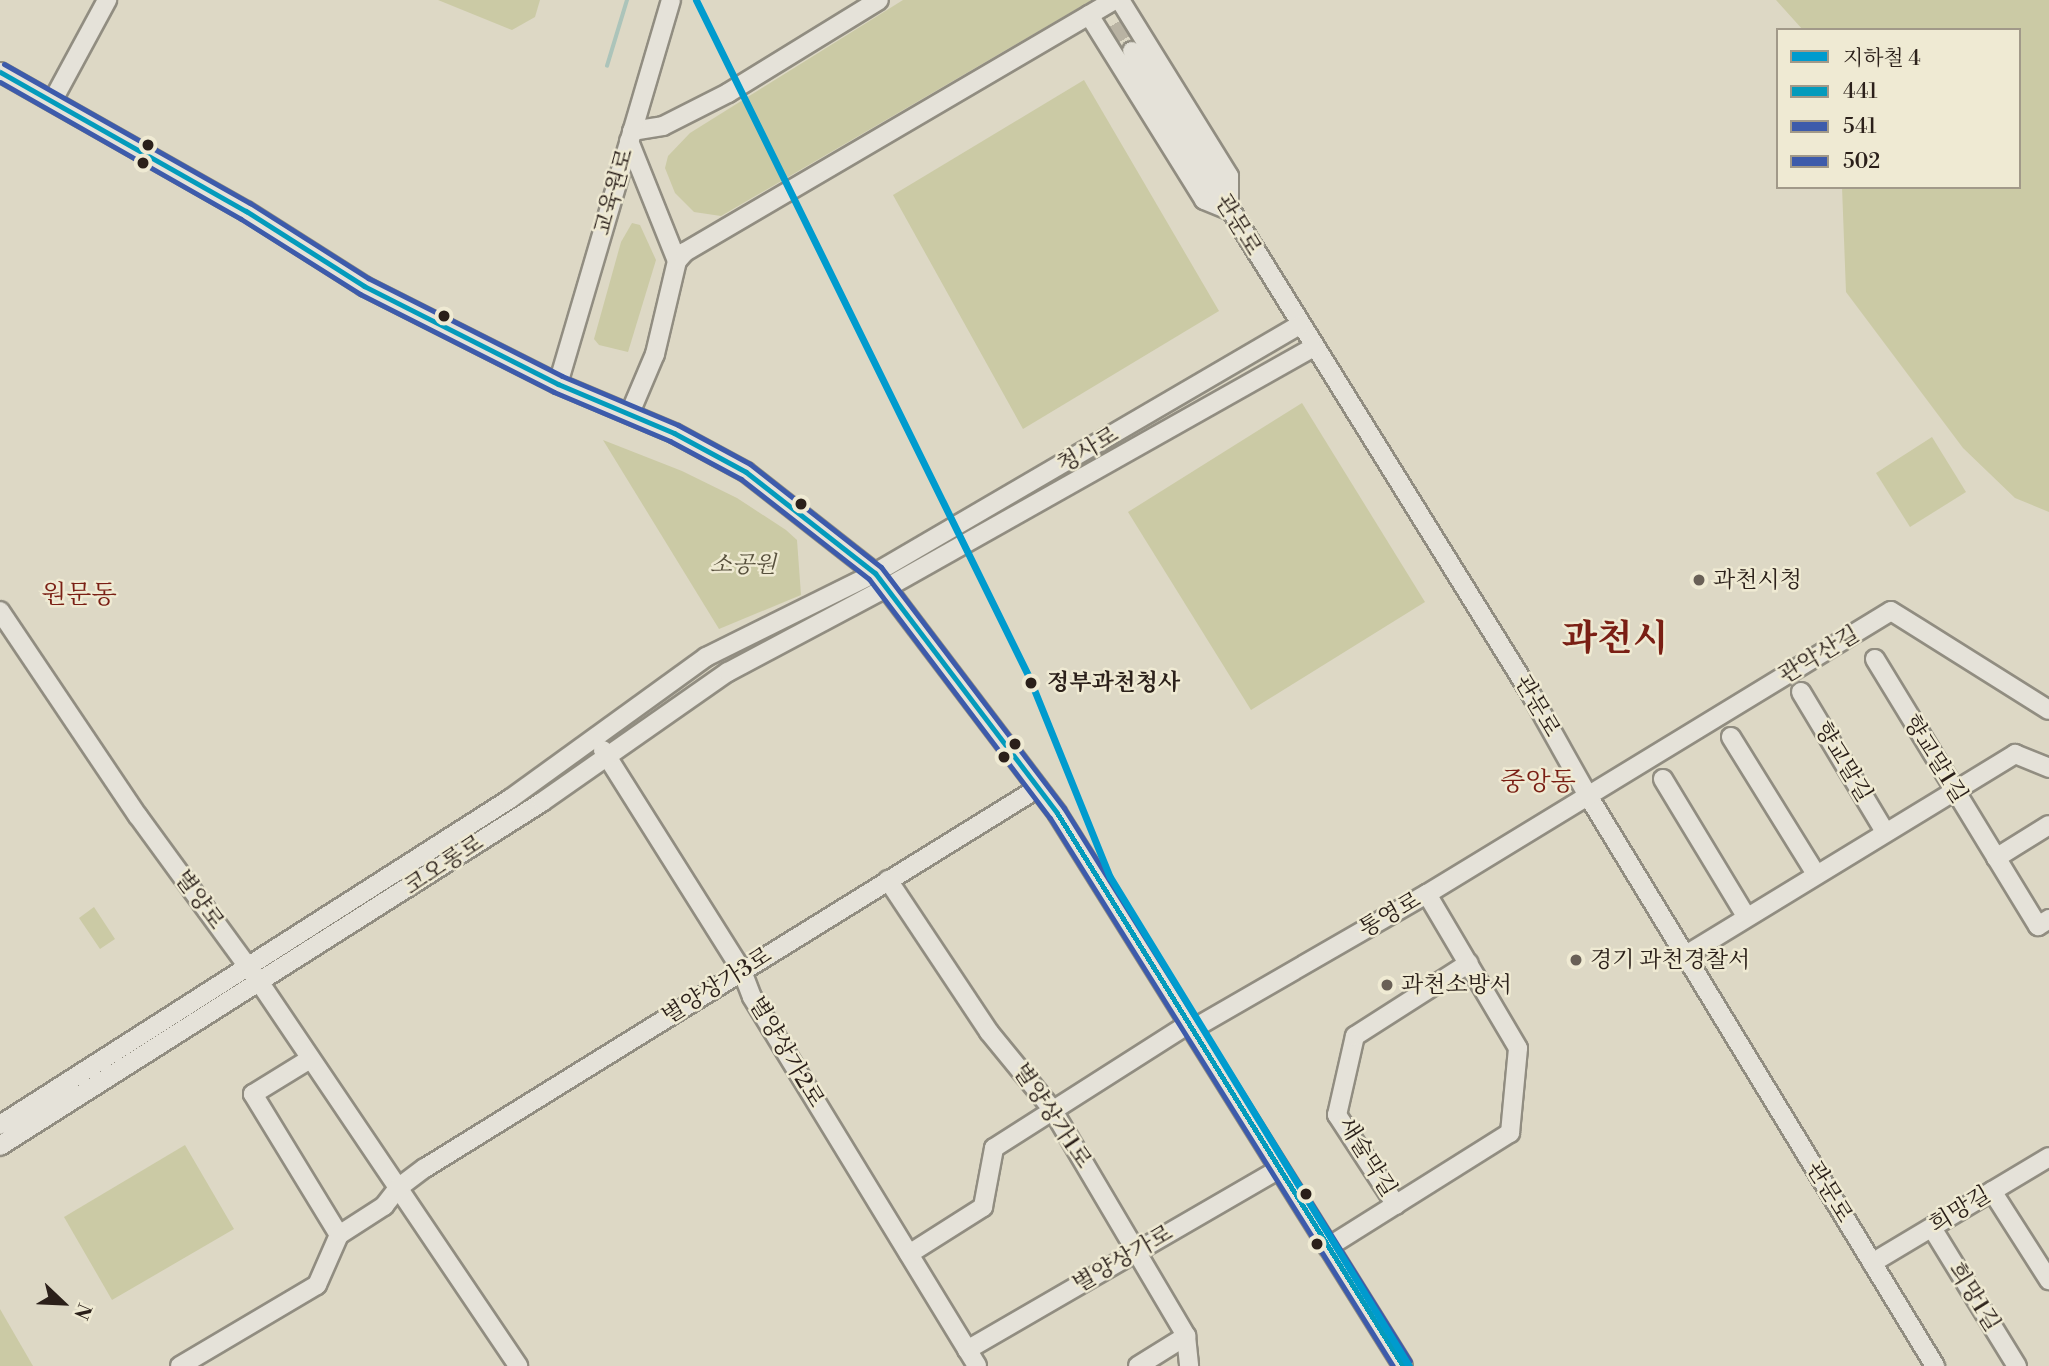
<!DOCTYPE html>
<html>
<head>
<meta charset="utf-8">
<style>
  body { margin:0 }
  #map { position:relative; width:2049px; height:1366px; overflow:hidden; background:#ddd8c5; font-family:"Libre Bodoni","Noto Serif KR",serif }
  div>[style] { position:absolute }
  .green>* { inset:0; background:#cbcaa5 }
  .stream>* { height:3.5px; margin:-1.75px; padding:0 1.75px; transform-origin:1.75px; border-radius:1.75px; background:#acc4ba }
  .minor-tunnel>* { height:18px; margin-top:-9px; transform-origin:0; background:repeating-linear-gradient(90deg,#b9b3a3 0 18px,transparent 0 27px) }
  .roads { filter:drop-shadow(2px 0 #918d81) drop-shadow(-2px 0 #918d81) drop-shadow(0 2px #918d81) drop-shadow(0 -2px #918d81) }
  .minor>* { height:18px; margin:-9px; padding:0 9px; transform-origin:9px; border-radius:9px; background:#e5e2d9 }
  .bus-1>* { height:5px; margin:-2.5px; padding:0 2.5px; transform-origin:2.5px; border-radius:2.5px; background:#049bbc }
  .bus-2>* { height:5px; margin:-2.5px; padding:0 2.5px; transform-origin:2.5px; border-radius:2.5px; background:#3d5bab }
  .bus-3>* { height:5px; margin:-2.5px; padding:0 2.5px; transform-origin:2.5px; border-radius:2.5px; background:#3d5bab }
  .metro-1>* { height:7px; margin:-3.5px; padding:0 3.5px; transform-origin:3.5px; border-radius:3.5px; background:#009bce }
  .dots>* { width:19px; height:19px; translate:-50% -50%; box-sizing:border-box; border:4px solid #efead3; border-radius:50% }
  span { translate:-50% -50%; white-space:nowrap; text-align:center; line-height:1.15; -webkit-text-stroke:5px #efead3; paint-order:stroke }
  .street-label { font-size:23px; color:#2b201a }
  .park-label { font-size:23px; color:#57503c; font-style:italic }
  .poi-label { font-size:23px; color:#2b201a }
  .left { translate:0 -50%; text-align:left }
  .stop-label { font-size:23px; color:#2b201a; font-weight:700 }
  .quarter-label { font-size:26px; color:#7a1f14 }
  .town-label { font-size:37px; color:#7a1f14; font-weight:700 }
  .legend { position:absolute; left:1776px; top:28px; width:245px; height:161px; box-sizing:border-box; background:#efead3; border:2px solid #a19989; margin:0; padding:9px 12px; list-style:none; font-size:21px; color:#2b201a }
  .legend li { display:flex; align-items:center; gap:14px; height:35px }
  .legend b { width:35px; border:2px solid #a19989 }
  .north { position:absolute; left:28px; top:1268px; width:70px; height:70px; -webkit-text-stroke:5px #efead3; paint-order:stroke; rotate:113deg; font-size:19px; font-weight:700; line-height:28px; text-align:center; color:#2b201a }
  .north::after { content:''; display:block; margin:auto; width:24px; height:32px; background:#2b201a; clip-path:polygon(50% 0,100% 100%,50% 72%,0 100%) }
</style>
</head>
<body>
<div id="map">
  <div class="green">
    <i style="clip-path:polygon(438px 0,540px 0,535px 17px,512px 30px)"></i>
    <i style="clip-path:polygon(903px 0,1092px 0,721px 216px,694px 212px,675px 193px,665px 168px,668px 156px,690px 133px)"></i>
    <i style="clip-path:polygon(1776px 0,2049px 0,2049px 512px,2015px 498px,1963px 448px,1846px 292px,1842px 187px,2019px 187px,2019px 30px,1803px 30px)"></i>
    <i style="clip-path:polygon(1084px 80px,1219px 311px,1023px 429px,893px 195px)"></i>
    <i style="clip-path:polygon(632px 223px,640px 225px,656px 260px,628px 352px,599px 345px,594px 339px,621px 242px)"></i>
    <i style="clip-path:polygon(1302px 403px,1425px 602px,1251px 710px,1128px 512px)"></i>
    <i style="clip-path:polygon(1932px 437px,1966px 492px,1910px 527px,1876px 473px)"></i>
    <i style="clip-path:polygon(603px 440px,682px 471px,737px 498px,786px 530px,797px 540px,801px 595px,719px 629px)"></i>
    <i style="clip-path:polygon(94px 907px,115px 939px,100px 949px,79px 918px)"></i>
    <i style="clip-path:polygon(185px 1145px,234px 1229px,112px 1300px,64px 1217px)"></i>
    <i style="clip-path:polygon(0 1309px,33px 1366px,0 1366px)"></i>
  </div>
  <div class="stream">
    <i style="left:607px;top:66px;width:69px;rotate:-73.1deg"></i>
  </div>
  <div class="minor-tunnel">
    <i style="left:1102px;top:0;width:59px;rotate:59.5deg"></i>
  </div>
  <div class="roads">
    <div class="minor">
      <i style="left:1089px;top:15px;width:218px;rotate:58.1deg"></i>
      <i style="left:1204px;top:200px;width:27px;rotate:22deg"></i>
      <i style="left:1229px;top:210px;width:34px;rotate:-90deg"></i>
      <i style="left:1229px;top:176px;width:207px;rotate:-121.8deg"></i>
      <i style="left:1132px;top:51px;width:759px;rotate:58.19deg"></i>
      <i style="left:1532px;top:696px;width:112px;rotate:60.7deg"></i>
      <i style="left:1587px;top:794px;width:670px;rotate:58.68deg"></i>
      <i style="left:0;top:72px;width:283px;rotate:29.5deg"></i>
      <i style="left:246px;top:211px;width:140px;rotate:32.4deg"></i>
      <i style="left:364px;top:286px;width:217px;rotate:26.8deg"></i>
      <i style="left:558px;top:384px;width:126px;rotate:22.9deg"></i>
      <i style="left:674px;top:433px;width:82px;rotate:28.4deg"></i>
      <i style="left:746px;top:472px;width:164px;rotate:38.1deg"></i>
      <i style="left:875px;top:573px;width:301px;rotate:52.8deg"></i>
      <i style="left:1057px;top:813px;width:652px;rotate:57.97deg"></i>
      <i style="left:53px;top:100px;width:114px;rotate:-61.6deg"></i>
      <i style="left:632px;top:131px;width:31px;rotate:-9deg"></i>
      <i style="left:663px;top:126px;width:73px;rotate:-26.9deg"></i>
      <i style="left:728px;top:93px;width:177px;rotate:-31.6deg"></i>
      <i style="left:629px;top:141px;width:129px;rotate:68.2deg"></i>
      <i style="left:677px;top:261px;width:96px;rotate:103.3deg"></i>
      <i style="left:655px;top:354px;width:64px;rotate:113deg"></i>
      <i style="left:677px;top:261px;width:12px;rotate:-48deg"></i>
      <i style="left:685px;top:252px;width:498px;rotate:-30.4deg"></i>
      <i style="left:558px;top:384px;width:400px;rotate:-73.6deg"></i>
      <i style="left:0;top:611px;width:247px;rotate:56.1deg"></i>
      <i style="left:138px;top:816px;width:207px;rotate:53.9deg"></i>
      <i style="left:260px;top:983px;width:462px;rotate:56deg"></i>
      <i style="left:1875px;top:659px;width:313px;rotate:58.6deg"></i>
      <i style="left:2038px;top:926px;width:13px;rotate:-32deg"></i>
      <i style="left:1801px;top:692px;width:163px;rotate:59deg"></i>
      <i style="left:1731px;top:737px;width:161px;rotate:58.2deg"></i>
      <i style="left:603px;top:750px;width:261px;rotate:57.8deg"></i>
      <i style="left:742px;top:971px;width:28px;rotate:69deg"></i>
      <i style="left:752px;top:997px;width:432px;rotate:58.6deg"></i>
      <i style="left:1663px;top:779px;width:160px;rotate:58.8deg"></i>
      <i style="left:1996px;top:858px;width:62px;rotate:-31.9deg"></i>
      <i style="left:888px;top:880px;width:182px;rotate:56.4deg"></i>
      <i style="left:989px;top:1032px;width:99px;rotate:50.7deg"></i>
      <i style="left:1052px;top:1109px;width:264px;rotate:59.4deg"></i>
      <i style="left:1186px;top:1336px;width:30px;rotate:84deg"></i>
      <i style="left:1686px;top:955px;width:386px;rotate:-31.4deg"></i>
      <i style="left:2015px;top:754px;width:37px;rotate:22deg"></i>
      <i style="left:1191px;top:1030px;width:272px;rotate:-30deg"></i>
      <i style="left:1427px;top:894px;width:543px;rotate:-31.38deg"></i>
      <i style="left:1891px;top:611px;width:186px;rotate:32.1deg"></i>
      <i style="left:310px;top:1059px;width:67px;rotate:148.4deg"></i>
      <i style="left:253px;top:1094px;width:165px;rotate:58.6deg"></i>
      <i style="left:0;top:1125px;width:605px;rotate:-32.59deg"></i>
      <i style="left:510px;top:799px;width:242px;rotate:-35.9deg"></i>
      <i style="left:706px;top:657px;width:189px;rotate:-26.4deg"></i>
      <i style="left:875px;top:573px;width:491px;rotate:-30.3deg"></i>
      <i style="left:0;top:1146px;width:642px;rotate:-32.4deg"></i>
      <i style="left:542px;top:802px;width:227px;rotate:-35deg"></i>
      <i style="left:728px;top:672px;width:181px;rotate:-28deg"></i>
      <i style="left:888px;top:587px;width:488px;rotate:-29.4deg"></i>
      <i style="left:1992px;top:1191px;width:106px;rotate:57.4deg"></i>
      <i style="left:1396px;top:1205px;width:108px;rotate:-123.2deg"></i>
      <i style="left:1337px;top:1115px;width:81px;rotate:-77.2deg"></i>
      <i style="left:1355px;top:1036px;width:135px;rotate:-32.6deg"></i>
      <i style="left:1932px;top:1228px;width:162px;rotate:58.4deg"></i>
      <i style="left:1328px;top:1247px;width:215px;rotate:-32.1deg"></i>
      <i style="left:1510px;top:1133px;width:85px;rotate:-84.6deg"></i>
      <i style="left:1518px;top:1048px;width:179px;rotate:-120.6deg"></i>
      <i style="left:909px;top:1254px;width:88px;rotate:-32.4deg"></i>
      <i style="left:983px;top:1207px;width:60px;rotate:-79.4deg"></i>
      <i style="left:994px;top:1148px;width:229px;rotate:-32.5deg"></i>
      <i style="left:1872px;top:1263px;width:206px;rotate:-30.9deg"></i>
      <i style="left:967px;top:1350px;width:361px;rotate:-30.1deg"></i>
      <i style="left:180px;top:1366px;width:159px;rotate:-30.6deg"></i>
      <i style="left:317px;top:1285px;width:55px;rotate:-66.3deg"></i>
      <i style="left:339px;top:1235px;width:54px;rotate:-32.8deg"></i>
      <i style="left:384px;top:1206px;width:23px;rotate:-52deg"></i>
      <i style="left:398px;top:1188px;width:34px;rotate:-37deg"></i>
      <i style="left:425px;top:1168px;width:721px;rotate:-31.79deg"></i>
      <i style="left:1138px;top:1366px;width:57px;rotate:-32deg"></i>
    </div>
  </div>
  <div class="bus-1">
    <i style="left:0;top:72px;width:283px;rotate:29.5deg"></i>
    <i style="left:246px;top:211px;width:140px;rotate:32.4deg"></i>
    <i style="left:364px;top:286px;width:217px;rotate:26.8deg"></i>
    <i style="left:558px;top:384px;width:126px;rotate:22.9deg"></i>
    <i style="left:674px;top:433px;width:82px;rotate:28.4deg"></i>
    <i style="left:746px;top:472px;width:164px;rotate:38.1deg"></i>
    <i style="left:875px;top:573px;width:301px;rotate:52.8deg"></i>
    <i style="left:1057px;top:813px;width:652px;rotate:57.97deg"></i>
  </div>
  <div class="bus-2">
    <i style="left:0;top:82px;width:277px;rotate:29.6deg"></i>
    <i style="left:241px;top:219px;width:141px;rotate:32.2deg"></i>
    <i style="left:360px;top:294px;width:217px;rotate:26.8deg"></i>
    <i style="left:554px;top:392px;width:126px;rotate:22.9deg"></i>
    <i style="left:670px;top:441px;width:81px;rotate:28.2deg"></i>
    <i style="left:741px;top:479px;width:162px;rotate:38deg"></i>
    <i style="left:869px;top:579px;width:300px;rotate:52.9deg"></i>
    <i style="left:1050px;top:818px;width:646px;rotate:57.96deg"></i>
  </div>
  <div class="bus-3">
    <i style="left:4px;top:64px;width:283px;rotate:29.5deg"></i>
    <i style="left:250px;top:203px;width:140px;rotate:32.4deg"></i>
    <i style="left:368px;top:278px;width:217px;rotate:26.8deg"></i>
    <i style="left:562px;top:376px;width:126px;rotate:22.9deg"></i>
    <i style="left:678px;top:425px;width:82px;rotate:28.4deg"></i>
    <i style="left:750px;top:464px;width:167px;rotate:38.2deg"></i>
    <i style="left:881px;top:567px;width:303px;rotate:52.8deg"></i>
    <i style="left:1064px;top:808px;width:652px;rotate:57.97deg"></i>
  </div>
  <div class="metro-1">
    <i style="left:696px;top:0;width:754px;rotate:63.81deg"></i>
    <i style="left:1029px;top:677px;width:216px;rotate:68deg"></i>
    <i style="left:1110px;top:877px;width:573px;rotate:58.56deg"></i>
  </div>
  <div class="dots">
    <i style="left:148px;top:145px;background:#2b201a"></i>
    <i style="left:143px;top:163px;background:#2b201a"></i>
    <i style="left:444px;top:316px;background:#2b201a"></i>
    <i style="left:801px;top:504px;background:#2b201a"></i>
    <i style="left:1699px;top:580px;background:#696056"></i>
    <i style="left:1031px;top:683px;background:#2b201a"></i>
    <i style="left:1015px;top:744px;background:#2b201a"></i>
    <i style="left:1004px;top:757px;background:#2b201a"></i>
    <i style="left:1576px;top:960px;background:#696056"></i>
    <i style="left:1387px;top:985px;background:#696056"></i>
    <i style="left:1306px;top:1194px;background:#2b201a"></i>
    <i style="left:1317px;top:1244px;background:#2b201a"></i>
  </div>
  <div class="street-label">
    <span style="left:614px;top:192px;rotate:-74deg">교육원로</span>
    <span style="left:1238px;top:225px;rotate:59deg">관문로</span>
    <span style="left:1088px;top:450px;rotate:-31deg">청사로</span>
    <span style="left:1819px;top:655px;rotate:-31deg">관악산길</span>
    <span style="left:1537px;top:706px;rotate:60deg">관문로</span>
    <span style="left:1935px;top:759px;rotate:58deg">향교말1길</span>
    <span style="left:1843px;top:762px;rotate:59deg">향교말길</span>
    <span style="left:444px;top:865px;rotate:-33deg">코오롱로</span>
    <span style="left:199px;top:900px;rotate:54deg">별양로</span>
    <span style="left:1390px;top:915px;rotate:-30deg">통영로</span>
    <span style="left:717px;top:986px;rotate:-32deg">별양상가3로</span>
    <span style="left:786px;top:1052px;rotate:59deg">별양상가2로</span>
    <span style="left:1052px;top:1116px;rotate:56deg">별양상가1로</span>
    <span style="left:1367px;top:1157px;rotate:58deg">새술막길</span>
    <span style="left:1829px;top:1192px;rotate:59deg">관문로</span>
    <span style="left:1960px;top:1210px;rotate:-31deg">희망길</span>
    <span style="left:1123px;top:1259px;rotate:-30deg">별양상가로</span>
    <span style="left:1974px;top:1297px;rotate:58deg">희망1길</span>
  </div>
  <div class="park-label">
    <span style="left:743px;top:565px">소공원</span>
  </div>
  <div class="poi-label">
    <span class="left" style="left:1713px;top:580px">과천시청</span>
    <span class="left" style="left:1590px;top:960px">경기 과천경찰서</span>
    <span class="left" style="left:1401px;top:985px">과천소방서</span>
  </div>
  <div class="stop-label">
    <span class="left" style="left:1047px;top:683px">정부과천청사</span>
  </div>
  <div class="quarter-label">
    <span style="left:79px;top:596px">원문동</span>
    <span style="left:1538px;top:783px">중앙동</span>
  </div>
  <div class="town-label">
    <span style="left:1615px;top:639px">과천시</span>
  </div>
  <ul class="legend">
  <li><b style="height:9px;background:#009bce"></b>지하철 4</li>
  <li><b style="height:9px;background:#049bbc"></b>441</li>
  <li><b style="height:9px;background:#3d5bab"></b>541</li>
  <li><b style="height:9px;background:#3d5bab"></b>502</li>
  </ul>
  <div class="north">N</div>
</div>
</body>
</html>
